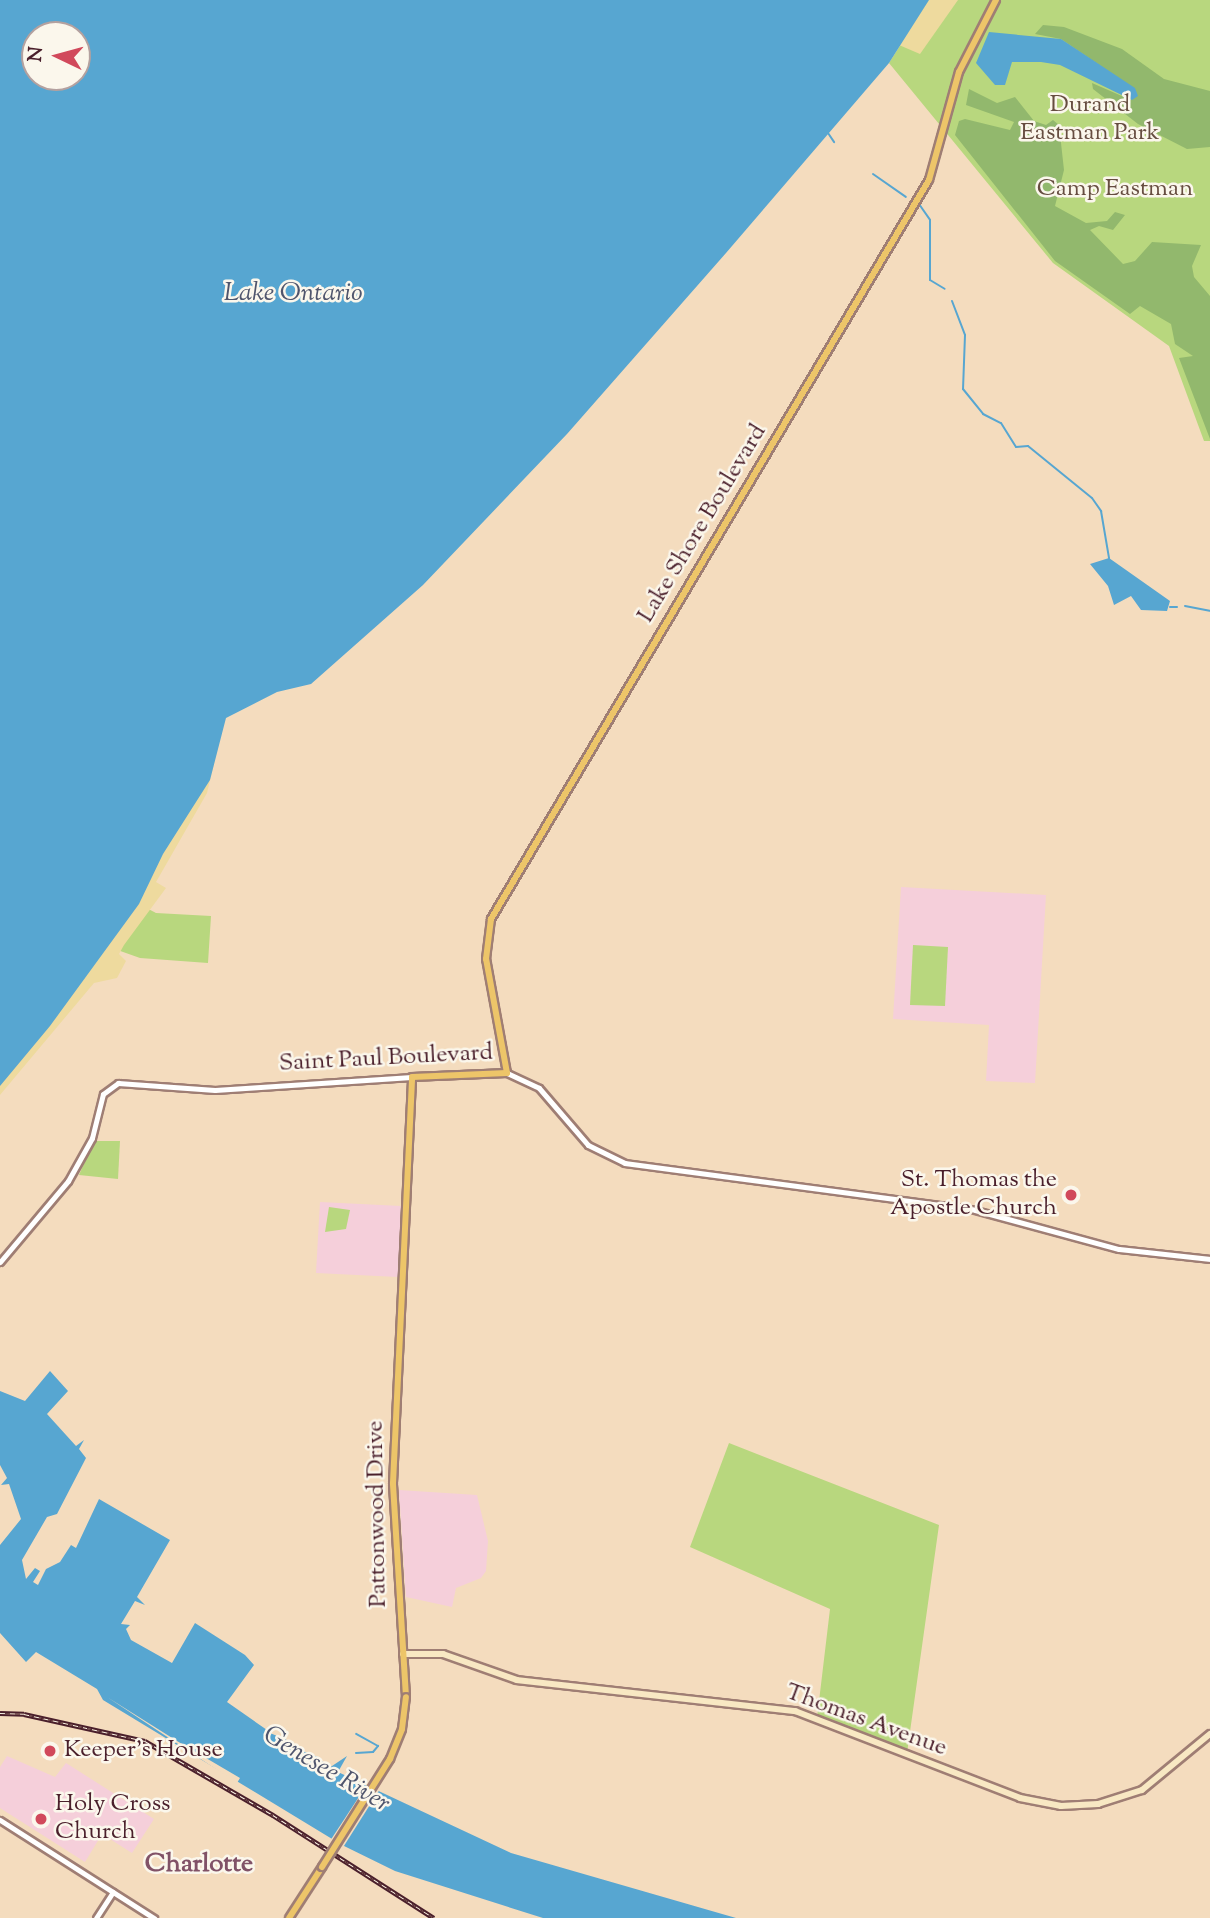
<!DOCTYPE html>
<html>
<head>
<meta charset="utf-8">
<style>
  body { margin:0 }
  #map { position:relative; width:1210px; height:1918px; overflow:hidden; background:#f4dcbe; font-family:"Sorts Mill Goudy",serif }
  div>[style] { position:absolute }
  .built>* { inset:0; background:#f5cfda }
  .green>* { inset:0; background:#b8d77e }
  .forest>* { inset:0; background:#92b86d }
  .sand>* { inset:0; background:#eeda9e }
  .water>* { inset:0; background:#57a6d1 }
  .pier>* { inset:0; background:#f4dcbe }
  .stream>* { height:2px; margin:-1px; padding:0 1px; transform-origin:1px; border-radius:1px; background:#57a6d1 }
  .roads { filter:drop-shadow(2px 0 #9f7e74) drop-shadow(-2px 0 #9f7e74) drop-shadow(0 2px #9f7e74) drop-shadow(0 -2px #9f7e74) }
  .tertiary>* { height:5px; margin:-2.5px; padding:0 2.5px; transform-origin:2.5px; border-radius:2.5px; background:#fff }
  .secondary>* { height:6px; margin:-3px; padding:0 3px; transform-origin:3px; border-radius:3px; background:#f8e8c3 }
  .primary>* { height:6px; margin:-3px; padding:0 3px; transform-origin:3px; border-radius:3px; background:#edc569 }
  .rail>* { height:4.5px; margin-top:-2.25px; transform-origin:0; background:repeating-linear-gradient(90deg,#fbf7ec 0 5px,#4a1f2b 0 10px); box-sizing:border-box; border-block:2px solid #4a1f2b }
  .bridges { filter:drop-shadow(2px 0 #9f7e74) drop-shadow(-2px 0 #9f7e74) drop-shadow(0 2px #9f7e74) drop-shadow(0 -2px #9f7e74) }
  .primary-bridge>* { height:6px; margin:-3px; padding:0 3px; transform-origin:3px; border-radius:3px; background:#edc569 }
  .dots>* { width:19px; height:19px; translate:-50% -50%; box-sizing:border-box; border:4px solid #fbf7ec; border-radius:50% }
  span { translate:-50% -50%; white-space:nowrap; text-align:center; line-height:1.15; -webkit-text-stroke:5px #fbf7ec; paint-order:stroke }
  .park-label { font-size:24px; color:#664d40 }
  .street-label { font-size:24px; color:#4a1f2b }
  .poi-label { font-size:24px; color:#4a1f2b }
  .right { translate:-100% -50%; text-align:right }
  .left { translate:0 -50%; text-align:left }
  .water-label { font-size:26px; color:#4f556d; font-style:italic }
  .neighbourhood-label { font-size:26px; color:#815267; font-weight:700 }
  .north { position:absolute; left:21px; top:21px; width:70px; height:70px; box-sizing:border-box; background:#fbf7ec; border:2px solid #b4a19f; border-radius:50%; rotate:275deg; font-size:19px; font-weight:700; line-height:28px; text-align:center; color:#4a1f2b }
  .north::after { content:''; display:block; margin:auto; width:24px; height:32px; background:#d1495b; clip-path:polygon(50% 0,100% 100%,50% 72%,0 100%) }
</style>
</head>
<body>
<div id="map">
  <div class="built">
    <i style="clip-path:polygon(901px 887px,1046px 895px,1035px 1083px,986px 1081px,989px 1025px,893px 1019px)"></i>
    <i style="clip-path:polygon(320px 1202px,401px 1206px,398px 1277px,316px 1273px)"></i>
    <i style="clip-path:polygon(399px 1490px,477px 1495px,488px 1541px,486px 1571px,481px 1578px,456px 1588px,452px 1607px,406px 1597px)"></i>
    <i style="clip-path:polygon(7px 1756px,55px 1777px,66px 1763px,154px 1819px,132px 1853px,102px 1834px,85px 1862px,0 1808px,0 1767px)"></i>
  </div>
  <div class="green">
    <i style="clip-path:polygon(929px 0,1210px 0,1210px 441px,1204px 441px,1169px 346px,1053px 263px,889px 63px)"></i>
    <i style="clip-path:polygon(139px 904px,156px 913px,211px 916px,208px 963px,140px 958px,109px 947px)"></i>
    <i style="clip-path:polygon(913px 945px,948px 947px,945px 1006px,910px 1005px)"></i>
    <i style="clip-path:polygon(94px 1141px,120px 1141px,118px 1179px,79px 1175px)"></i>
    <i style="clip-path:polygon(329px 1207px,350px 1210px,346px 1229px,325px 1232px)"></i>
    <i style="clip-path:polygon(729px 1443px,939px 1525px,907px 1753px,817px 1718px,830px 1609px,690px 1547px)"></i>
  </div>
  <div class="forest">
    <i style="clip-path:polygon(1043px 25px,1064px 27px,1122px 49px,1164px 79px,1210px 91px,1210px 147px,1187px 149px,1138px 124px,1093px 89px,1092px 83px,1131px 100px,1120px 79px,1061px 39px,1035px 34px)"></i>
    <i style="clip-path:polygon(969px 89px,997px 103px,1015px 97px,1034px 121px,1046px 125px,1053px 120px,1059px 125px,1064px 170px,1055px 206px,1086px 223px,1107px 221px,1115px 212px,1125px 215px,1113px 230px,1099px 226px,1090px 230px,1123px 264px,1135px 261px,1152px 242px,1201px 245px,1192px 266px,1194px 277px,1210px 296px,1210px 439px,1179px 358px,1193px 356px,1175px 344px,1171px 324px,1140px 306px,1130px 314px,1055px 261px,955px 135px,959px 121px,965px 119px,1010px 130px,1014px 122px,966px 105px)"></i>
  </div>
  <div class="sand">
    <i style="clip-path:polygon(929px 0,958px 0,920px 54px,899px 45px)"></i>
    <i style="clip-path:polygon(219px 743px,207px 793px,156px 882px,166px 888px,124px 945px,119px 954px,126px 961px,117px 978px,94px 983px,0 1095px,0 1042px)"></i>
  </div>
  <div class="water">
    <i style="clip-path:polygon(evenodd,0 0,929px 0,889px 63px,726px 253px,567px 434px,423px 585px,311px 684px,277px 692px,226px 718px,210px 780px,163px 854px,139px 904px,50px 1026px,0 1086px,0 0,35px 35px,77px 35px,77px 77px,35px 77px,35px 35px)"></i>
    <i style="clip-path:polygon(989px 32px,1061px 39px,1135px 88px,1138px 96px,1132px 100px,1060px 65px,1041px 62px,1012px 62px,1005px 85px,995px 85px,976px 63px)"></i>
    <i style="clip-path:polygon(1109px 558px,1170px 601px,1167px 611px,1141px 610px,1131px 596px,1114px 605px,1108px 586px,1090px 564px)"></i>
    <i style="clip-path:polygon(50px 1371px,68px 1391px,47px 1414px,76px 1446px,84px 1440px,79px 1449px,86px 1458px,57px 1514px,47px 1517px,22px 1560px,26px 1579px,35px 1568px,40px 1571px,33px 1582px,38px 1585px,46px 1569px,60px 1562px,71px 1545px,76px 1548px,99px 1499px,170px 1540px,137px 1597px,145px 1605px,135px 1601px,121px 1624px,130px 1625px,126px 1629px,131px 1640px,172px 1663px,195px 1623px,245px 1655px,254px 1665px,227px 1702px,267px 1730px,274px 1726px,270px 1733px,294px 1743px,292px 1747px,318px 1757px,329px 1768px,347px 1756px,338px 1772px,511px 1853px,736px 1918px,543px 1918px,395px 1871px,342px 1845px,103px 1700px,97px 1689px,36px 1652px,26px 1662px,0 1633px,0 1545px,21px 1519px,9px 1484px,1px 1485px,7px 1478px,0 1465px,0 1391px,25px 1401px)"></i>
  </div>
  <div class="pier">
    <i style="clip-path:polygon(107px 1697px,177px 1741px,240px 1778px,237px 1783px)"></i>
    <i style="clip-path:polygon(368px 1783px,380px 1789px,342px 1849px,330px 1841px)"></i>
  </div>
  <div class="stream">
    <i style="left:828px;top:133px;width:11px;rotate:56deg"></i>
    <i style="left:873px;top:174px;width:40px;rotate:34.9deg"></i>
    <i style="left:919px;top:204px;width:19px;rotate:55deg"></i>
    <i style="left:930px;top:220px;width:60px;rotate:90deg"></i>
    <i style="left:930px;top:280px;width:17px;rotate:31deg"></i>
    <i style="left:952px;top:301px;width:36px;rotate:69deg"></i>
    <i style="left:965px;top:335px;width:54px;rotate:92.1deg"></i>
    <i style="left:963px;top:389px;width:32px;rotate:51deg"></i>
    <i style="left:983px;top:414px;width:20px;rotate:27deg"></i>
    <i style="left:1001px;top:423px;width:28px;rotate:58deg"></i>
    <i style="left:1016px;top:447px;width:12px;rotate:-5deg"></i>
    <i style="left:1028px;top:446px;width:82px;rotate:39.1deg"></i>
    <i style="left:1092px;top:498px;width:16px;rotate:55deg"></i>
    <i style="left:1101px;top:511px;width:48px;rotate:80.3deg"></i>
    <i style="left:1185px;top:606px;width:25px;rotate:11deg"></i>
    <i style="left:1170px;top:607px;width:7px"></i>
    <i style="left:356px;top:1753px;width:17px;rotate:-3deg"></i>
    <i style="left:373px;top:1752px;width:8px;rotate:-50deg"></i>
    <i style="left:378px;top:1746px;width:25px;rotate:-151deg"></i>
  </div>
  <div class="roads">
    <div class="tertiary">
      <i style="left:507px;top:1073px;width:35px;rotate:25deg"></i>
      <i style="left:539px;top:1088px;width:75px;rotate:49.3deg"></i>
      <i style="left:588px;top:1145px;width:41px;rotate:25.9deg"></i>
      <i style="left:625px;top:1163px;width:353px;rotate:7.6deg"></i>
      <i style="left:975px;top:1210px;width:149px;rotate:15.2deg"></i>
      <i style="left:1119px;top:1249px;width:92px;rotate:6.3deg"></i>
      <i style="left:0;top:1262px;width:106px;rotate:-50deg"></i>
      <i style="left:68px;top:1181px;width:49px;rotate:-60.8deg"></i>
      <i style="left:92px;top:1138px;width:45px;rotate:-76deg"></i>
      <i style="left:103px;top:1094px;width:19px;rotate:-36deg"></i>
      <i style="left:118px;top:1083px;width:97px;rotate:4.1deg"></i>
      <i style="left:215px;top:1090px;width:197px;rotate:-3.8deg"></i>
      <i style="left:0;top:1820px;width:183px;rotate:32.5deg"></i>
      <i style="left:96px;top:1918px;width:31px;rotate:-57deg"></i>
    </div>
    <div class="secondary">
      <i style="left:403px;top:1654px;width:40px"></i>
      <i style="left:443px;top:1654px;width:78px;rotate:19.4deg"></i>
      <i style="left:517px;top:1680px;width:280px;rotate:6.4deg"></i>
      <i style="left:795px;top:1711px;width:241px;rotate:21.1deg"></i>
      <i style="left:1020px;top:1798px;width:42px;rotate:11deg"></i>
      <i style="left:1061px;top:1806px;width:37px;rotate:-3deg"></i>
      <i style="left:1098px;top:1804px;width:46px;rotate:-17.7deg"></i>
      <i style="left:1142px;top:1790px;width:88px;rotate:-39.5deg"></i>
    </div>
    <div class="primary">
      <i style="left:406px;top:1697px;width:214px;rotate:-93.5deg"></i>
      <i style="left:393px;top:1483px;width:406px;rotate:-87.3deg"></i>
      <i style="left:412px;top:1077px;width:95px;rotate:-2.4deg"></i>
      <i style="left:507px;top:1073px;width:116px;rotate:-100.4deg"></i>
      <i style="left:486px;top:959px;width:40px;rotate:-82.9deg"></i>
      <i style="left:491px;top:919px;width:859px;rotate:-59.35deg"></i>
      <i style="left:929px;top:180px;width:112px;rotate:-74.5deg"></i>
      <i style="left:959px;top:72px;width:81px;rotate:-62.8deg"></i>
      <i style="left:289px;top:1918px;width:61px;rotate:-57.1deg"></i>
    </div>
  </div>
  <div class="rail">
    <i style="left:0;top:1713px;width:24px;rotate:2deg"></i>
    <i style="left:24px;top:1714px;width:124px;rotate:12.6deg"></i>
    <i style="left:145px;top:1741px;width:148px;rotate:30deg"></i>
    <i style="left:273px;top:1815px;width:191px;rotate:32.6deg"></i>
  </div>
  <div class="bridges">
    <div class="primary-bridge">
      <i style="left:322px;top:1867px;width:128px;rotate:-57.8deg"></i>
      <i style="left:390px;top:1759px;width:32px;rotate:-68deg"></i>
      <i style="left:402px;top:1729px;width:32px;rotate:-83deg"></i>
    </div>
  </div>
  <div class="dots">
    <i style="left:1071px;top:1195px;background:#d1495b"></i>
    <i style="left:50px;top:1751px;background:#d1495b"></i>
    <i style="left:41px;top:1819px;background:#d1495b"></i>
  </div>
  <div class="park-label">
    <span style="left:1090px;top:120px">Durand<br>Eastman Park</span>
    <span style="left:1115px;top:190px">Camp Eastman</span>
  </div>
  <div class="street-label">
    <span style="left:703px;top:524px;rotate:-59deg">Lake Shore Boulevard</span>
    <span style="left:386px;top:1059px;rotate:-3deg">Saint Paul Boulevard</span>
    <span style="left:378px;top:1514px;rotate:-91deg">Pattonwood Drive</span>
    <span style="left:866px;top:1721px;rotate:20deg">Thomas Avenue</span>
  </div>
  <div class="poi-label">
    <span class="right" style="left:1057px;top:1195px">St. Thomas the<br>Apostle Church</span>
    <span class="left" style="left:64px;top:1751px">Keeper's House</span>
    <span class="left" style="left:55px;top:1819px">Holy Cross<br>Church</span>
  </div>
  <div class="water-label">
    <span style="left:293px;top:294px">Lake Ontario</span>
    <span style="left:326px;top:1770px;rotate:31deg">Genesee River</span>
  </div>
  <div class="neighbourhood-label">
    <span style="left:199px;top:1865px">Charlotte</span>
  </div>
  <div class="north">N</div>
</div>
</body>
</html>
